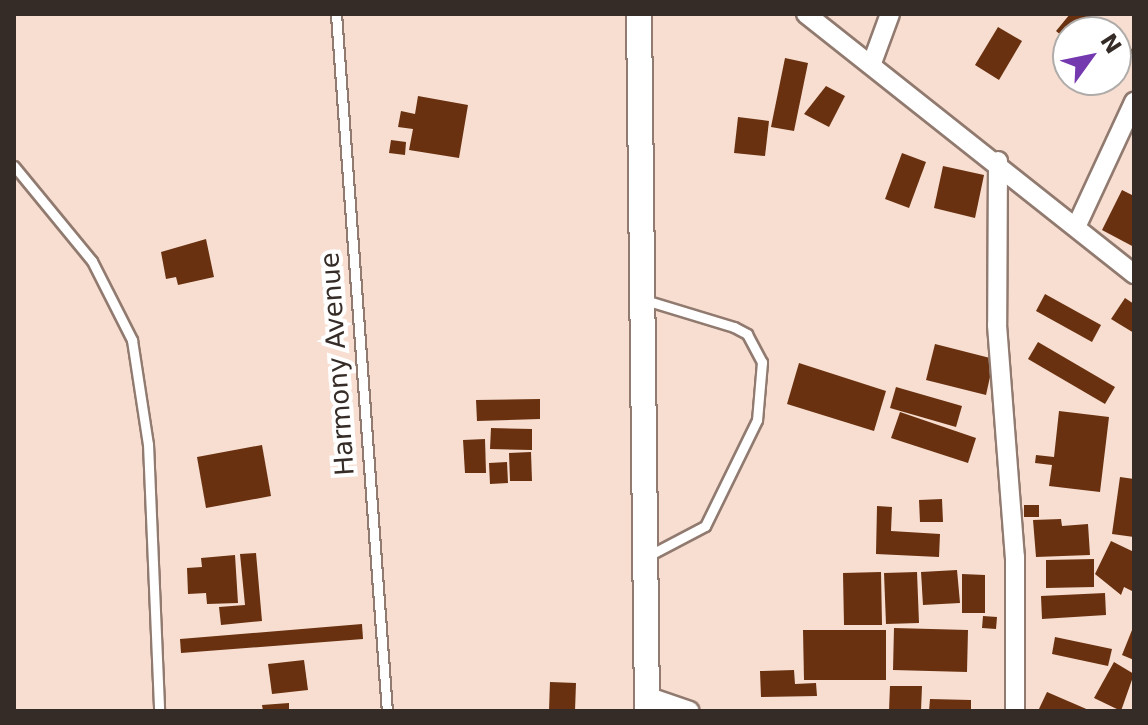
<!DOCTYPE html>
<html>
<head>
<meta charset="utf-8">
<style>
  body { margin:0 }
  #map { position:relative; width:1148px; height:725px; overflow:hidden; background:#f7ded1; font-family:"DejaVu Sans",sans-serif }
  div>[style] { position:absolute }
  .building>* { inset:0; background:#69310f }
  .roads { filter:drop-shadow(2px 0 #917a6f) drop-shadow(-2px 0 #917a6f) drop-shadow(0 2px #917a6f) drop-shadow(0 -2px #917a6f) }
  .service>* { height:9px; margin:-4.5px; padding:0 4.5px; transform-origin:4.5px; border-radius:4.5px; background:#fff }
  .minor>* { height:18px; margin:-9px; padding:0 9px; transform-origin:9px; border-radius:9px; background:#fff }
  .tertiary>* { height:24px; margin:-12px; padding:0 12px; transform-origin:12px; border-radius:12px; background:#fff }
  span { translate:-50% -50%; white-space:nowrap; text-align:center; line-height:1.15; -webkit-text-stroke:8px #fff; paint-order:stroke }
  .street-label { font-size:26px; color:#362c27 }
  .frame { position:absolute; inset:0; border:16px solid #362c27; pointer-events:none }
  .north { position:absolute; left:1052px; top:16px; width:80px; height:80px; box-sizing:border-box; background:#fff; border:2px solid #afaba9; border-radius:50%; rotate:57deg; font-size:22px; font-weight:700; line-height:32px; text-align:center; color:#362c27 }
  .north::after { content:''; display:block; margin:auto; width:28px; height:36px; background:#7439af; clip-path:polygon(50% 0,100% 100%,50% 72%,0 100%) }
</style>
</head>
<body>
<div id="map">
  <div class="building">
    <i style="clip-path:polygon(1070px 14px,1089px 14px,1111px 32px,1068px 32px,1068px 41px,1056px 31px)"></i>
    <i style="clip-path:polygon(998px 27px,1022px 41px,999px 80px,975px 65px)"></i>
    <i style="clip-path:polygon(1116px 36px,1134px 51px,1116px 73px)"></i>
    <i style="clip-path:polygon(785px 58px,808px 63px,794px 131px,771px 127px)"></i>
    <i style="clip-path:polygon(826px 86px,845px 96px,829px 127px,804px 114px)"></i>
    <i style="clip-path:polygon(418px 96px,468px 105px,459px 158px,409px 150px,413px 129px,398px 127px,401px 111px,415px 114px)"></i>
    <i style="clip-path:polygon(738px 117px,769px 121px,765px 156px,734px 153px)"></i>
    <i style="clip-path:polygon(391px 140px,406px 142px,405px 155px,389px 153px)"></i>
    <i style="clip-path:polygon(902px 153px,926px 162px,909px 208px,885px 199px)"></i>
    <i style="clip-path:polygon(943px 166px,984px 175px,975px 218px,934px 208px)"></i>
    <i style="clip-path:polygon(1122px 190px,1134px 196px,1134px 247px,1102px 230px)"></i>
    <i style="clip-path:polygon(206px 239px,214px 277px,178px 285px,176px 277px,166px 279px,161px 252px)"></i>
    <i style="clip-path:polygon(1045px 294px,1101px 325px,1092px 342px,1036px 311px)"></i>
    <i style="clip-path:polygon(1125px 298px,1134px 304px,1134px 333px,1111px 319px)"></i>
    <i style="clip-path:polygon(1038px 342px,1115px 387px,1105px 404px,1028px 359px)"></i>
    <i style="clip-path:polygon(935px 344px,994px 359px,986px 395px,926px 380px)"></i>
    <i style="clip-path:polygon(799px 363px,886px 391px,874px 431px,787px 404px)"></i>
    <i style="clip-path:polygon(896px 387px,962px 406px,956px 427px,890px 408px)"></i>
    <i style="clip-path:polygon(540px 399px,540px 419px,477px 421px,476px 400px)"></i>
    <i style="clip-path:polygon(1059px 411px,1109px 417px,1100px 492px,1049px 486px,1052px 465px,1035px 463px,1036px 455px,1054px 457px)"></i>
    <i style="clip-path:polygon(900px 412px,976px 438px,968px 463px,891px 438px)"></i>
    <i style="clip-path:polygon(491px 428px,532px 429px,532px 450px,490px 449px)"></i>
    <i style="clip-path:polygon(485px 439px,486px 473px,465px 473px,463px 440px)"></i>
    <i style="clip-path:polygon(262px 445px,271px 496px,206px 508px,197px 457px)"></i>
    <i style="clip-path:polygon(531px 452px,532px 481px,510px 481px,509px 453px)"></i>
    <i style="clip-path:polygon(507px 462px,508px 483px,490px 484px,489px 463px)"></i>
    <i style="clip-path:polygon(1120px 477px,1134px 479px,1134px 537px,1112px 534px)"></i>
    <i style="clip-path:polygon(942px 499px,943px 522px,920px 522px,919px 500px)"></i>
    <i style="clip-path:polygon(1024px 505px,1039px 505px,1039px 517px,1024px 517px)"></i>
    <i style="clip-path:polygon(877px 506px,892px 507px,891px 531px,940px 534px,939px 557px,876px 554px)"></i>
    <i style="clip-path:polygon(1061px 519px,1062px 526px,1088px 524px,1090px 555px,1036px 557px,1033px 520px)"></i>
    <i style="clip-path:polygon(1111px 541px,1134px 552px,1134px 592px,1124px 587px,1121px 595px,1095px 574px)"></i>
    <i style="clip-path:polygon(256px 553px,262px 621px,221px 625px,219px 607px,245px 605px,240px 554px)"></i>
    <i style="clip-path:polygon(235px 555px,238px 603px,207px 604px,206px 593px,188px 594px,187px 568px,202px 567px,201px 558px)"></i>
    <i style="clip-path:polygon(1094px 559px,1094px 587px,1046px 588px,1046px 560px)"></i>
    <i style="clip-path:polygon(957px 570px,960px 603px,923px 605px,921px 572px)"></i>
    <i style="clip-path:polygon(881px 572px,882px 625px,844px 625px,843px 573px)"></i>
    <i style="clip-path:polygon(917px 572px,919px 623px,886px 624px,884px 573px)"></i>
    <i style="clip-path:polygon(962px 574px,985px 575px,985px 613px,962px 613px)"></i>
    <i style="clip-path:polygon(1105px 593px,1106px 615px,1042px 619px,1041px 596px)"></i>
    <i style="clip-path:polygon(983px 616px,997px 617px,996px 629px,982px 628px)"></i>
    <i style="clip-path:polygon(362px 624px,363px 639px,181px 653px,180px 639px)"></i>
    <i style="clip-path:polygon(1134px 625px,1134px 660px,1122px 655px)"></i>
    <i style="clip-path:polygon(894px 628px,968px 630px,967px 672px,893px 670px)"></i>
    <i style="clip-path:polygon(803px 630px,886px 630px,886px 680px,804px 680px)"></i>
    <i style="clip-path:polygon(1055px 637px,1112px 649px,1108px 666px,1052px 654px)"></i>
    <i style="clip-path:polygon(304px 660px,308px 690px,272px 694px,268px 664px)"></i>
    <i style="clip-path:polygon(1114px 662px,1134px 674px,1121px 711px,1094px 698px)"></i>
    <i style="clip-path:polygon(794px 670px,795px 684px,816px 683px,817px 696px,761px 697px,760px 671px)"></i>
    <i style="clip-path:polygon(550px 682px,576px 683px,575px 711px,549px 711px)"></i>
    <i style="clip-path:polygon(890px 686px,922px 686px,921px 711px,889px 711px)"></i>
    <i style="clip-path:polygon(1047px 692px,1091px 711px,1038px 711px)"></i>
    <i style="clip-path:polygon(930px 699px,971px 700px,971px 711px,929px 711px)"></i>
    <i style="clip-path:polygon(289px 703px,289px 711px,263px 711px,262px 705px)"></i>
  </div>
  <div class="roads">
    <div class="service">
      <i style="left:336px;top:14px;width:699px;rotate:85.82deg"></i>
      <i style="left:14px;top:166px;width:123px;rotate:50.6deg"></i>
      <i style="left:92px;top:261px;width:89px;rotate:63.1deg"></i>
      <i style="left:132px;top:340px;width:105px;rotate:81.3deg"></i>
      <i style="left:148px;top:444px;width:267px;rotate:87.6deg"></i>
      <i style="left:645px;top:300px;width:93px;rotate:16.9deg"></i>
      <i style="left:734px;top:327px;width:15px;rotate:28deg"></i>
      <i style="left:747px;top:334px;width:32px;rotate:62deg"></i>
      <i style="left:762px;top:362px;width:58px;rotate:94.9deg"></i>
      <i style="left:757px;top:420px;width:118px;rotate:116.1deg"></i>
      <i style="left:705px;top:526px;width:64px;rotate:152.2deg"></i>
    </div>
    <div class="minor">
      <i style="left:806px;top:14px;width:419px;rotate:38.4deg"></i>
      <i style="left:872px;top:63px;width:52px;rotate:-69.8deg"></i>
      <i style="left:998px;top:161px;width:164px;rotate:90.3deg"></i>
      <i style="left:997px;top:325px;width:233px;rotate:85.6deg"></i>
      <i style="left:1015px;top:557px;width:154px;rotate:90deg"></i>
      <i style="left:1077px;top:225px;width:136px;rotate:-65.1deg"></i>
      <i style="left:646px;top:696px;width:46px;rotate:18.8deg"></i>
    </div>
    <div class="tertiary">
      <i style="left:639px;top:14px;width:697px;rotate:89.34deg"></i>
    </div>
  </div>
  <div class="street-label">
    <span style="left:338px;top:364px;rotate:-94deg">Harmony Avenue</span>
  </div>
  <div class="frame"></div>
  <div class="north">N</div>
</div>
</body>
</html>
